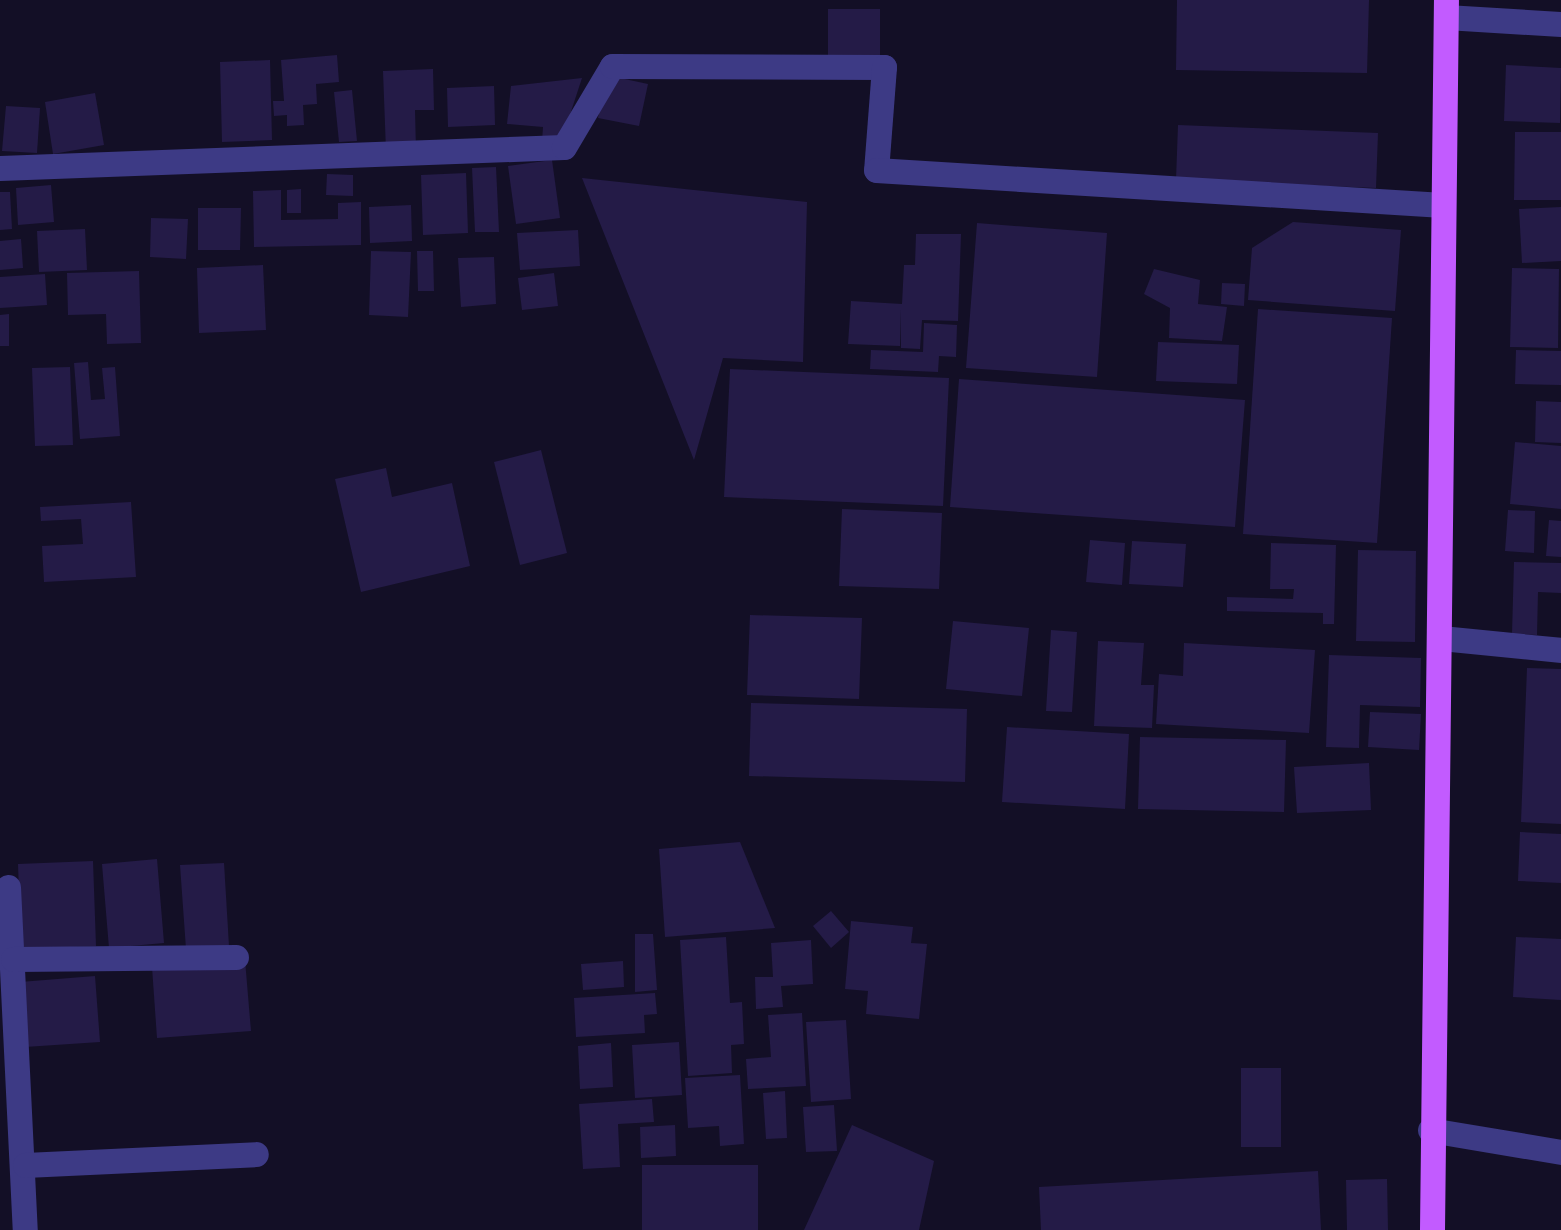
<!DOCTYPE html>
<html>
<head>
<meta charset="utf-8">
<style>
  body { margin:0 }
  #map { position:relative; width:1561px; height:1230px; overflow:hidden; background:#130f26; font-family:"Fira Sans",sans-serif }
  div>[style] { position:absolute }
  .building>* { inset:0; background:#241b47 }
  .minor>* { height:25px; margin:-12.5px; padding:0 12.5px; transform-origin:12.5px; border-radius:12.5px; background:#3d3a85 }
  .major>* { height:25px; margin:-12.5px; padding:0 12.5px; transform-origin:12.5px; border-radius:12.5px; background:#c25bff }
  span { translate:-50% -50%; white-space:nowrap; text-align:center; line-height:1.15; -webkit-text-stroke:10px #130f26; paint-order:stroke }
</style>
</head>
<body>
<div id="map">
  <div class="building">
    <i style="clip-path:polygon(1177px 0,1369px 0,1367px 73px,1176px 70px)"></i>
    <i style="clip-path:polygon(828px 9px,880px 9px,880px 59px,828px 58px)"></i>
    <i style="clip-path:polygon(337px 55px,339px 82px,316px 84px,317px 104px,303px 105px,304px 125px,287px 126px,287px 115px,274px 116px,273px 101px,284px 101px,281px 60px)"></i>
    <i style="clip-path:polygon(270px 60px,272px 140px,222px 142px,220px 62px)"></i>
    <i style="clip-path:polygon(1506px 65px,1561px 68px,1560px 123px,1504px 121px)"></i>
    <i style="clip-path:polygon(433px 69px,434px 110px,415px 110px,416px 150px,386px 151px,383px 71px)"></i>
    <i style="clip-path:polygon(606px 75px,648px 84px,639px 126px,598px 118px)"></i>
    <i style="clip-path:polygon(582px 78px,562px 139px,542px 141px,543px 127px,507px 124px,511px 86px)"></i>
    <i style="clip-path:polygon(494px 86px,495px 125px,448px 127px,447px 88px)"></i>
    <i style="clip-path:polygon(352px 90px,357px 141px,339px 142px,334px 92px)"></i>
    <i style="clip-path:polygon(95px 93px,104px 145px,53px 154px,45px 102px)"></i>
    <i style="clip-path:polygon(6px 106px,40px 108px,37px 153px,2px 151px)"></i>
    <i style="clip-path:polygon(1178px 125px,1378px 133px,1376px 188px,1176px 180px)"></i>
    <i style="clip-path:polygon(1515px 132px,1561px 132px,1561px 200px,1514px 200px)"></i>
    <i style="clip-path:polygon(552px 160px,560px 218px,516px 224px,508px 166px)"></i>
    <i style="clip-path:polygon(496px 167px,499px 232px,475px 232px,472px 168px)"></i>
    <i style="clip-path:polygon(466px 173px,468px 233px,423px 235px,421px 175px)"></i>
    <i style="clip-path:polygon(327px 174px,353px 175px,353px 196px,326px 195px)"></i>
    <i style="clip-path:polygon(582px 178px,807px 202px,803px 362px,723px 358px,694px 460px)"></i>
    <i style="clip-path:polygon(51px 185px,54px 222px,18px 225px,16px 188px)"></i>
    <i style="clip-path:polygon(301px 189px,301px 213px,287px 213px,287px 190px)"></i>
    <i style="clip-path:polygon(281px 190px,281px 220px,338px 219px,338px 203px,361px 202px,361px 245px,254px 247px,253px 191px)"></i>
    <i style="clip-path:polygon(0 192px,10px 192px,12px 229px,0 230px)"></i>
    <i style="clip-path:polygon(411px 205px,412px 241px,370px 243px,369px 207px)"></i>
    <i style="clip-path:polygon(1561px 207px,1561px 261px,1522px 263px,1519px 209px)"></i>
    <i style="clip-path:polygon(198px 208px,241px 208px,240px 250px,198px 250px)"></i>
    <i style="clip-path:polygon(151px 218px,188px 219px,186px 259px,150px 257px)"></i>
    <i style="clip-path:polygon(1293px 222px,1401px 230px,1395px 311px,1248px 300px,1252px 248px)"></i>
    <i style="clip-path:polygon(977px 223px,1107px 233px,1097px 377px,966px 368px)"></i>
    <i style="clip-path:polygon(85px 229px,87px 270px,39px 272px,37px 231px)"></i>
    <i style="clip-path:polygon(578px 230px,580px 266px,520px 270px,517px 233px)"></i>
    <i style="clip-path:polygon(916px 234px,961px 234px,958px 321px,922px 320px,920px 349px,901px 348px,901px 309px,900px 346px,848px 344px,851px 301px,902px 304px,904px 265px,915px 265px)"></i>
    <i style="clip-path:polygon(21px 239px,23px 268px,0 270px,0 241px)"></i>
    <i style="clip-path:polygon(371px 251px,411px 252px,408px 317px,369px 315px)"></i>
    <i style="clip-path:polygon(417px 251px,433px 251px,434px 291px,418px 291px)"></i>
    <i style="clip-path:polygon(494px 257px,496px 304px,461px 307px,458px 258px)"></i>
    <i style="clip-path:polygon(263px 265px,266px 330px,199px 333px,197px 268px)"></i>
    <i style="clip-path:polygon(1512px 268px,1559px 269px,1558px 348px,1510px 347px)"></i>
    <i style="clip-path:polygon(1154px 269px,1200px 280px,1198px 304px,1227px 307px,1222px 341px,1169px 338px,1170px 308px,1144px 294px)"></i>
    <i style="clip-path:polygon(139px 271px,141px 343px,107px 344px,106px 314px,68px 315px,67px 273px)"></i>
    <i style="clip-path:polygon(554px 273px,558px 306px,522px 310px,518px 278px)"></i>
    <i style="clip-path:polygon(45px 274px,47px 305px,0 308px,0 277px)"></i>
    <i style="clip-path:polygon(1222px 283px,1245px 284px,1244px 306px,1221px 304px)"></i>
    <i style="clip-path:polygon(1258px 309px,1392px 318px,1377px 543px,1243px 534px)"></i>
    <i style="clip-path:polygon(9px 314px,9px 346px,0 346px,0 315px)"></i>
    <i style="clip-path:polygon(924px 323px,957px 325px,956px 357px,939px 356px,938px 372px,870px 369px,871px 350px,923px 352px)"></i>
    <i style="clip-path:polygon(1158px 342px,1239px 345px,1237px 384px,1156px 381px)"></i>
    <i style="clip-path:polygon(1516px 350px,1561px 351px,1561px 385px,1515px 384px)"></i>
    <i style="clip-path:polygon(88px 362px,91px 400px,105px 399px,102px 368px,115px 367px,120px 436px,80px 439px,74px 363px)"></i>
    <i style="clip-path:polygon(70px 367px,73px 445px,35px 446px,32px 368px)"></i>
    <i style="clip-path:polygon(730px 369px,949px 378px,943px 506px,724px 497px)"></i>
    <i style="clip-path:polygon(959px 379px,1245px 400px,1235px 527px,950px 507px)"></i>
    <i style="clip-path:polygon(1536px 401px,1561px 402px,1561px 443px,1535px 442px)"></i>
    <i style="clip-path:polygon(1515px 442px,1561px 446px,1561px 509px,1510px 504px)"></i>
    <i style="clip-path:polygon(541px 450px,567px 553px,520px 565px,494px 462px)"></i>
    <i style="clip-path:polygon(386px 468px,392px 497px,452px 483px,470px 566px,361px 592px,335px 479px)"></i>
    <i style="clip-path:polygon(131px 502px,136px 577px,44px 582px,42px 546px,83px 544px,81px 519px,41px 521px,40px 507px)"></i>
    <i style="clip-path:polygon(842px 509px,942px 513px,939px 589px,839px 586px)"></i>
    <i style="clip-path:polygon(1508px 510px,1535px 511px,1534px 553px,1505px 551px)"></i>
    <i style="clip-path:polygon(1549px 520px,1561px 521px,1561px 557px,1546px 556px)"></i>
    <i style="clip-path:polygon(1090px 540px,1125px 543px,1122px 585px,1086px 582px)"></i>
    <i style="clip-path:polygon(1132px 541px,1186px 544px,1183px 587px,1129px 584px)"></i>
    <i style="clip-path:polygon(1271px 543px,1336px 545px,1334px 624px,1323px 624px,1323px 613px,1227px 611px,1227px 597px,1293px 599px,1294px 589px,1270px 589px)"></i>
    <i style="clip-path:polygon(1358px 550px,1416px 551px,1415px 642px,1356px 641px)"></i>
    <i style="clip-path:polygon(1514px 562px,1561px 563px,1561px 593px,1538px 592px,1537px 635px,1512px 634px)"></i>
    <i style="clip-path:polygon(750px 615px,862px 618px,859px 699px,747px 695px)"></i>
    <i style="clip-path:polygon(953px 621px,1029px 628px,1022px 696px,946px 689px)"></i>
    <i style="clip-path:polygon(1051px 630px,1077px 632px,1072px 712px,1046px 711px)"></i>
    <i style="clip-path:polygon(1098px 641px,1144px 643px,1141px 685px,1154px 685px,1152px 728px,1094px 726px)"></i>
    <i style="clip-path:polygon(1184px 643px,1315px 650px,1309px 733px,1156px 724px,1159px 674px,1183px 676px)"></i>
    <i style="clip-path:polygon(1329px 655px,1421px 658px,1420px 707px,1360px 705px,1359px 748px,1326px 747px)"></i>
    <i style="clip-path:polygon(1527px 668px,1561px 669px,1561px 824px,1521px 822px)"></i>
    <i style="clip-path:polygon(751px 703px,967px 709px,965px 782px,749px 776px)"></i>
    <i style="clip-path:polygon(1370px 712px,1421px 714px,1419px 750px,1368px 747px)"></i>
    <i style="clip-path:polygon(1007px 727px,1129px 734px,1125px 809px,1002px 802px)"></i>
    <i style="clip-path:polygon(1140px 737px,1286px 740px,1284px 812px,1138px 809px)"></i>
    <i style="clip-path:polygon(1369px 763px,1371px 810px,1297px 813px,1294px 767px)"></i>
    <i style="clip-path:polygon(1520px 832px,1561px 834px,1561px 883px,1518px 881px)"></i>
    <i style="clip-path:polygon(740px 842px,775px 928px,665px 937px,659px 849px)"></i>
    <i style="clip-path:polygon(157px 859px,164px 943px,109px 948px,102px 864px)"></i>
    <i style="clip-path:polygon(93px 861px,96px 946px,21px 949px,18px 864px)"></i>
    <i style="clip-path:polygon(224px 863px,229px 946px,186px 949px,180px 865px)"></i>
    <i style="clip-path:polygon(831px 911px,849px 932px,831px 948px,813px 926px)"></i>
    <i style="clip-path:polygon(851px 921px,913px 927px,911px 943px,927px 944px,919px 1019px,866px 1014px,868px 991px,845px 989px)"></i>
    <i style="clip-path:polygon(635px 934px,653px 934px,657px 990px,635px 992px)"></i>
    <i style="clip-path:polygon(726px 937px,730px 1003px,742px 1002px,744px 1044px,731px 1045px,732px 1073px,688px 1076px,680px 940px)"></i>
    <i style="clip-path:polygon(1516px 937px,1561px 939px,1561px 1000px,1513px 997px)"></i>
    <i style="clip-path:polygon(811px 940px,813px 984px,781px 986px,783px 1007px,756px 1009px,755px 977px,773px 977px,771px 943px)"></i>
    <i style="clip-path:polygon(245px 960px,251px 1031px,157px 1038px,152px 967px)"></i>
    <i style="clip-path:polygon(623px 961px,624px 987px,583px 990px,581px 964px)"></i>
    <i style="clip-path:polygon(95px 976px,100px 1042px,25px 1047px,20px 982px)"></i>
    <i style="clip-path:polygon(655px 993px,657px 1014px,644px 1015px,645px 1033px,576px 1037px,574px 998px)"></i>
    <i style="clip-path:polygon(802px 1013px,806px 1086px,748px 1089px,746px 1059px,771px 1057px,768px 1015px)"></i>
    <i style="clip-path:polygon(846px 1020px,851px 1099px,811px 1102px,806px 1022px)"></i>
    <i style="clip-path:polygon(679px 1042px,682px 1095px,635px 1098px,632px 1045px)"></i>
    <i style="clip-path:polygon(611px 1043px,613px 1087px,580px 1089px,578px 1046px)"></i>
    <i style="clip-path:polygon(1241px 1068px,1281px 1068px,1281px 1147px,1241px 1147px)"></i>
    <i style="clip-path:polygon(740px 1075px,744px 1144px,720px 1146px,719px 1126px,688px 1128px,685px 1078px)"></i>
    <i style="clip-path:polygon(785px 1091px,787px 1138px,766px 1139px,763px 1093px)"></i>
    <i style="clip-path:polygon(652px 1099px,654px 1122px,618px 1124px,620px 1167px,583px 1169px,579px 1104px)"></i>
    <i style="clip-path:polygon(834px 1105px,837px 1151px,806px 1152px,803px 1107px)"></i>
    <i style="clip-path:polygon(675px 1125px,676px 1156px,641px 1158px,640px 1127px)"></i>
    <i style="clip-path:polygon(852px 1125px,934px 1161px,919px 1230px,804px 1230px)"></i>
    <i style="clip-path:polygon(642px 1165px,758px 1165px,758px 1230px,642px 1230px)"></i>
    <i style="clip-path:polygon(1318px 1171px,1321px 1230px,1041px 1230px,1039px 1187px)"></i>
    <i style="clip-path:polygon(1387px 1179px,1388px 1230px,1347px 1230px,1346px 1180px)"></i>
  </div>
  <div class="minor">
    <i style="left:1446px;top:17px;width:115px;rotate:3.5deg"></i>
    <i style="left:0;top:168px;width:564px;rotate:-2.13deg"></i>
    <i style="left:564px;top:147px;width:94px;rotate:-59.3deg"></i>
    <i style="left:612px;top:66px;width:272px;rotate:0.2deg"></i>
    <i style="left:884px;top:67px;width:103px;rotate:94.4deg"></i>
    <i style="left:876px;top:170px;width:568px;rotate:3.53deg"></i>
    <i style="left:1441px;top:638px;width:121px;rotate:5.7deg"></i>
    <i style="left:8px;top:887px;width:343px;rotate:87.2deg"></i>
    <i style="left:13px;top:959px;width:223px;rotate:-0.5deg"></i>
    <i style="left:1430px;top:1130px;width:133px;rotate:9.5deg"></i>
    <i style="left:25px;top:1165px;width:231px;rotate:-2.7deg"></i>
  </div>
  <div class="major">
    <i style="left:1432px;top:1230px;width:1230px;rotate:-89.35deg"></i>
  </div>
</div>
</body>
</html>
